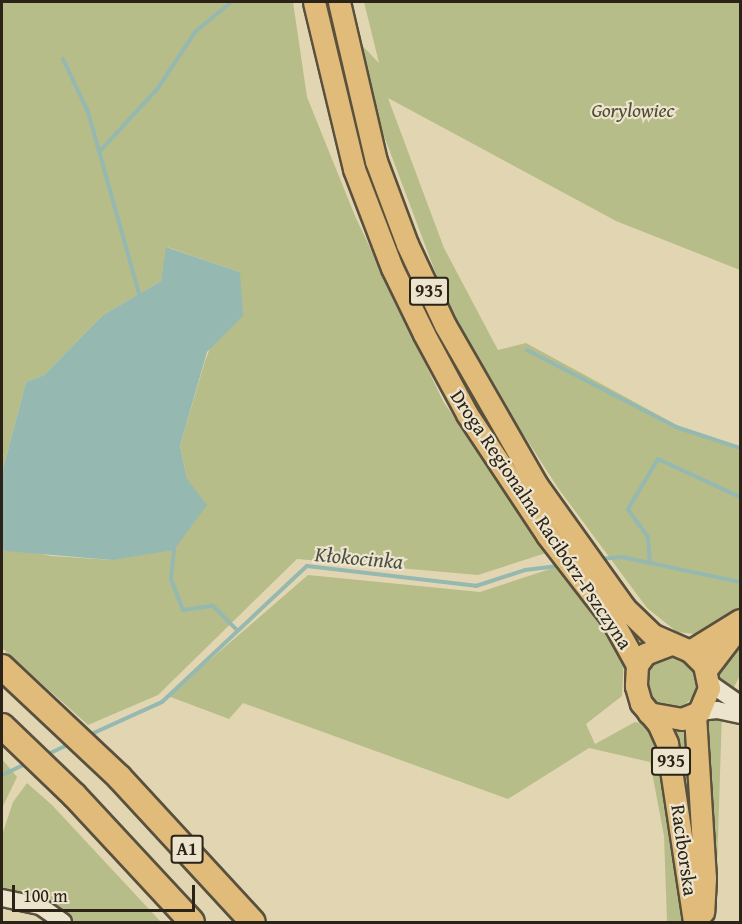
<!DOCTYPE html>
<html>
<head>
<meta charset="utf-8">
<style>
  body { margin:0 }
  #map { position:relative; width:742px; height:924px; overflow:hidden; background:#e2d6b2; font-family:"Gentium Book Plus",serif }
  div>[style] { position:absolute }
  .green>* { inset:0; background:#b7bd89 }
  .round { border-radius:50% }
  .water>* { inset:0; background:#95b8b1 }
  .stream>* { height:4px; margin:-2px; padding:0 2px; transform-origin:2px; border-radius:2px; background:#95b8b1 }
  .roads { filter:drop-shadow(2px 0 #59503e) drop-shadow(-2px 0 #59503e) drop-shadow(0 2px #59503e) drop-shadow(0 -2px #59503e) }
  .minor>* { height:16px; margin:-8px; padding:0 8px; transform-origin:8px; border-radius:8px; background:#ece4cd }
  .major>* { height:21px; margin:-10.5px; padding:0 10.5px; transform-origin:10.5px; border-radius:10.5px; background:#e1bb79 }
  .highway>* { height:24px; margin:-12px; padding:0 12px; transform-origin:12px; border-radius:12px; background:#e1bb79 }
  span { translate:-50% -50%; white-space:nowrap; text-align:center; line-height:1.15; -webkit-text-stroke:4.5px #ece4cd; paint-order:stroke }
  .shield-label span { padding:2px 4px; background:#ece4cd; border:2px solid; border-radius:4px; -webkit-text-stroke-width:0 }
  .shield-label { font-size:18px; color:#2b2317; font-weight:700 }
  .park-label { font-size:20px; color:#4e4a34; font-style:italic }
  .street-label { font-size:20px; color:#2b2317 }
  .water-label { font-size:21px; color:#4b5045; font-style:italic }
  .frame { position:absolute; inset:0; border:3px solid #2b2317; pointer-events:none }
  .scale { position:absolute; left:12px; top:885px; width:183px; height:27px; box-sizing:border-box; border:3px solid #2b2317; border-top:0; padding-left:8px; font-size:18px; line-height:21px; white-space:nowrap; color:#2b2317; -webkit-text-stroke:4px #ece4cd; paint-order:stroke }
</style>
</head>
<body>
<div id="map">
  <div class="green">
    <i style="clip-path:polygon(2px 2px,293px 2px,307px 97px,355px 216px,443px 401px,546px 553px,478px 575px,297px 559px,158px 695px,88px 725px,2px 648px,2px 547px,52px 556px,112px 560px,187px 479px,180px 446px,205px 361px,240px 272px,167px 247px,161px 281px,103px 315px,44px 375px,26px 382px,2px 473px)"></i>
    <i style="clip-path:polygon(364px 2px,740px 2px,740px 270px,616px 221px,388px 98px,444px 248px,498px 350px,526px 343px,684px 429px,740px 449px,740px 607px,703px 635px,677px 632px,647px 608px,558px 488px,476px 361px,448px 306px,372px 104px,355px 38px,379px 63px)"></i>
    <i style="clip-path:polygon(556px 567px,624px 658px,622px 696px,586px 724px,595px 744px,635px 722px,649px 725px,658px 740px,688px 922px,667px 922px,664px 836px,650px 762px,589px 748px,508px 799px,243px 703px,229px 719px,168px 696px,308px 575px,480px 592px)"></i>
    <i style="clip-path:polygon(740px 633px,740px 675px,722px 712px,717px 870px,713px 922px,707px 922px,701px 743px,706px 713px,718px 687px,721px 658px)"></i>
    <i class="round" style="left:645px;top:656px;width:52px;height:52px"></i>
    <i style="clip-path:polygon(672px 728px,685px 728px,695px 858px)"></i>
    <i style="clip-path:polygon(2px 759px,17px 777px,2px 808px)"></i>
    <i style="clip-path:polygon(27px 783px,52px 805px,161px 922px,71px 922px,44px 899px,2px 891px,3px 832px,13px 802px)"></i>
  </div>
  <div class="water">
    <i style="clip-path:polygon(166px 247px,240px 272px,243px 316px,207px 352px,180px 446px,187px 479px,207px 505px,174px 550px,112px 560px,5px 551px,2px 547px,2px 473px,26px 382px,44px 375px,103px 315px,161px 281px)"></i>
  </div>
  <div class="stream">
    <i style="left:63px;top:59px;width:59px;rotate:64.7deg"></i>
    <i style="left:88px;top:112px;width:189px;rotate:74.3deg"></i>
    <i style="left:99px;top:152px;width:87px;rotate:-47.3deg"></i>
    <i style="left:158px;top:88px;width:67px;rotate:-56.5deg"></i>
    <i style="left:195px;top:32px;width:47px;rotate:-39.8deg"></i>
    <i style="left:527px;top:350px;width:168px;rotate:27.3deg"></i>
    <i style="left:676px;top:427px;width:67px;rotate:18.2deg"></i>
    <i style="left:174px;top:550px;width:29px;rotate:96deg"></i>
    <i style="left:171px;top:579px;width:33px;rotate:69deg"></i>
    <i style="left:183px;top:610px;width:30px;rotate:-8deg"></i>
    <i style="left:213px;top:606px;width:34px;rotate:45deg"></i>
    <i style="left:600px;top:559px;width:22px;rotate:-5deg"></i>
    <i style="left:622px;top:557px;width:121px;rotate:12deg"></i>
    <i style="left:650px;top:562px;width:25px;rotate:-95deg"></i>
    <i style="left:648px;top:537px;width:34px;rotate:-126deg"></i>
    <i style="left:628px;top:509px;width:58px;rotate:-59deg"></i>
    <i style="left:658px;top:459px;width:90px;rotate:24.9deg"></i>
    <i style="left:87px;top:736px;width:82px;rotate:-24.4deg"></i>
    <i style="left:162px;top:702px;width:199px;rotate:-43.2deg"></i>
    <i style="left:307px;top:566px;width:170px;rotate:6.7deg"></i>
    <i style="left:476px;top:586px;width:52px;rotate:-18.1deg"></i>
    <i style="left:525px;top:570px;width:35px;rotate:-7deg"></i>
    <i style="left:46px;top:755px;width:29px;rotate:-25deg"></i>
    <i style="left:2px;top:775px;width:29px;rotate:-25deg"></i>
  </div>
  <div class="roads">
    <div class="minor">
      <i style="left:708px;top:682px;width:39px;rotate:35deg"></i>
      <i style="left:699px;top:712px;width:18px;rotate:-6deg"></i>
      <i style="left:717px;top:710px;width:24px;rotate:12deg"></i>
      <i style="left:2px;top:898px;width:39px;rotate:12deg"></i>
      <i style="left:40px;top:906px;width:28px;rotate:35deg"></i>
    </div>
    <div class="major">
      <i style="left:314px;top:2px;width:172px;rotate:76.5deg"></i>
      <i style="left:354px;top:169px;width:106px;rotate:69deg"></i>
      <i style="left:392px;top:268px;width:73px;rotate:64.1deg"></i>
      <i style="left:424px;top:334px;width:91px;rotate:61.7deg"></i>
      <i style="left:467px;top:414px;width:145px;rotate:56.5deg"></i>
      <i style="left:547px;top:535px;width:105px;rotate:52.4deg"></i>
      <i style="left:611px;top:618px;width:54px;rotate:61deg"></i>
      <i style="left:339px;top:2px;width:163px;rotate:76.9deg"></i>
      <i style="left:376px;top:161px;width:89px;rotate:69.5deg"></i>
      <i style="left:407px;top:244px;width:89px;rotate:64.9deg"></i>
      <i style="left:445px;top:325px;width:185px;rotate:60.1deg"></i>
      <i style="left:537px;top:485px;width:151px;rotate:54.4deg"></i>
      <i style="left:625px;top:608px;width:39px;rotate:44deg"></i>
      <i style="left:653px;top:635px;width:40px;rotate:23.4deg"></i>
      <i style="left:690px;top:651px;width:20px;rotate:45deg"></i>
      <i style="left:704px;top:665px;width:24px;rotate:78deg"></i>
      <i style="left:709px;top:688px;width:26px;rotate:113deg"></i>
      <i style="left:699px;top:712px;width:18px;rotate:158deg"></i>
      <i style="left:682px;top:719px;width:34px;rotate:-170deg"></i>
      <i style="left:671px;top:644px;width:28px;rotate:159deg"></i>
      <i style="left:645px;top:654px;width:14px;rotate:126deg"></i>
      <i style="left:637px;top:665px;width:21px;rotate:93deg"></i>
      <i style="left:636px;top:686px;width:18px;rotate:74deg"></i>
      <i style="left:641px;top:703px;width:26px;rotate:50deg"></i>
      <i style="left:658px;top:723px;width:22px;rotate:66deg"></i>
      <i style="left:667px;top:743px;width:181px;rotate:81.4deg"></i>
      <i style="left:690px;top:651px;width:59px;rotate:-31.8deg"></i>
      <i style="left:706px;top:670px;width:53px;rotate:-52.7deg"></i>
      <i style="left:695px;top:715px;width:163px;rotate:86.5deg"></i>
      <i style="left:705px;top:878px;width:34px;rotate:93deg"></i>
    </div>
    <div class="highway">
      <i style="left:2px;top:667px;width:161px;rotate:43.2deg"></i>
      <i style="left:119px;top:777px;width:197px;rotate:47.3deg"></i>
      <i style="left:2px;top:726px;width:100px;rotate:43.8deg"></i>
      <i style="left:74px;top:795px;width:173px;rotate:47.1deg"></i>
    </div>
  </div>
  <div class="shield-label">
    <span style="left:429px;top:291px">935</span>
    <span style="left:671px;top:761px">935</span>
    <span style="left:187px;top:849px">A1</span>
  </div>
  <div class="park-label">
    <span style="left:633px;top:109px">Gorylowiec</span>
  </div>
  <div class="street-label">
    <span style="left:542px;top:519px;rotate:56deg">Droga Regionalna Racibórz-Pszczyna</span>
    <span style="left:685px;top:850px;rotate:82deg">Raciborska</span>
  </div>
  <div class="water-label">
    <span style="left:359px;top:558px;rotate:5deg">Kłokocinka</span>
  </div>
  <div class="frame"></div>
  <div class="scale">100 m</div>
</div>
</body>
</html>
